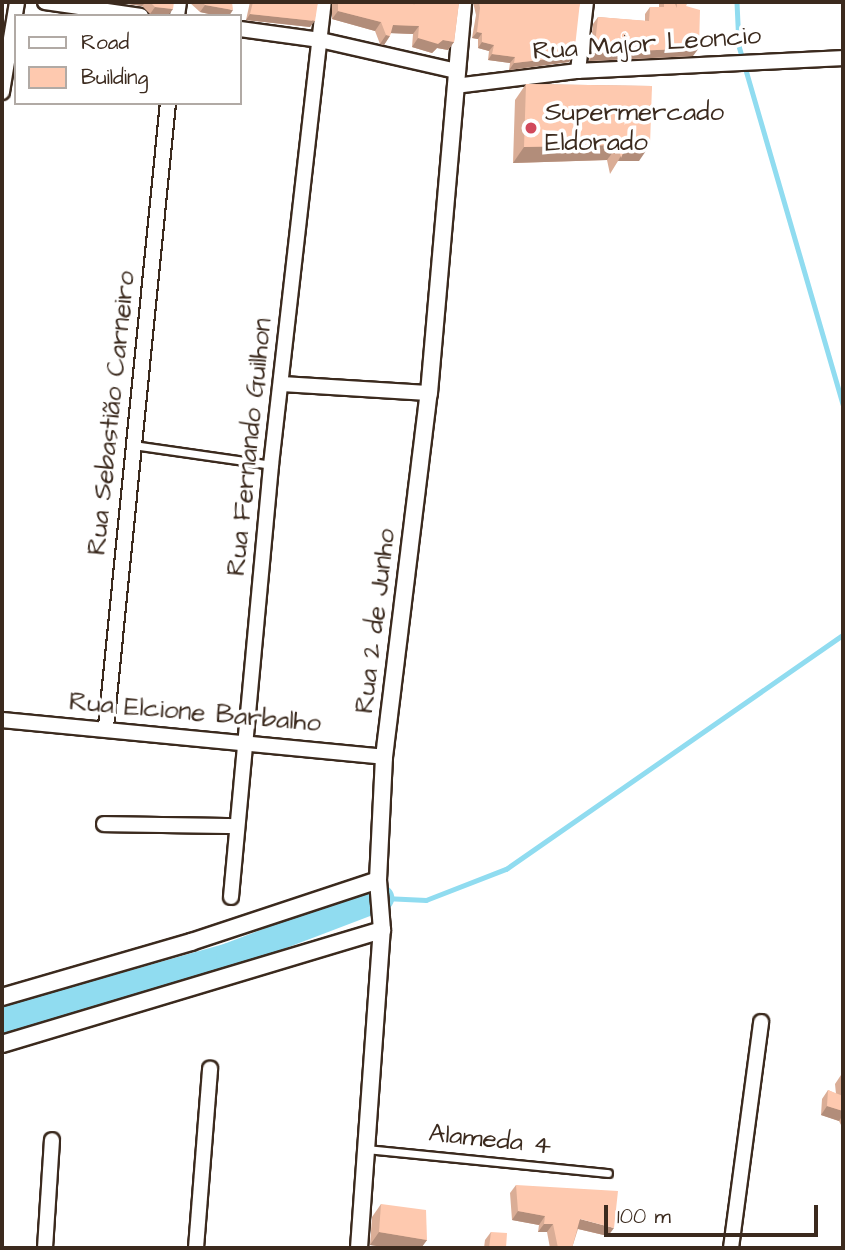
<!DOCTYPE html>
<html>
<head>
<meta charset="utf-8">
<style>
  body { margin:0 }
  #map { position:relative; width:845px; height:1250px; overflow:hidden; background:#fff; font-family:"Architects Daughter",sans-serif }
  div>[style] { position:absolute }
  .stream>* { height:4.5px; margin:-2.25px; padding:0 2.25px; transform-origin:2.25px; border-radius:2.25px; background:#90dcf0 }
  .river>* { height:26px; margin:-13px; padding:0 13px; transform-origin:13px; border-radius:13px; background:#90dcf0 }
  .roads { filter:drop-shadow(2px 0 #3b2a1e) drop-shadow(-2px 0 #3b2a1e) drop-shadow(0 2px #3b2a1e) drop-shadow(0 -2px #3b2a1e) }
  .service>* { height:7px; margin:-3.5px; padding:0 3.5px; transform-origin:3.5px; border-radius:3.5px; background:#fff }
  .minor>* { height:14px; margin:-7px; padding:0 7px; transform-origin:7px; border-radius:7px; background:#fff }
  .tertiary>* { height:16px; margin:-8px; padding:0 8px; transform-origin:8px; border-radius:8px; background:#fff }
  .wall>* { inset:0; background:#daad96 }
  .shaded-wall>* { inset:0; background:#b28d7a }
  .building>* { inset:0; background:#fec9af }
  .dots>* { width:19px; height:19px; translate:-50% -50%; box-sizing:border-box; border:4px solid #fff; border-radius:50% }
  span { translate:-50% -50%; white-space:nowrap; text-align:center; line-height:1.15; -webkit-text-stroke:7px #fff; paint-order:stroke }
  .street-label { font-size:26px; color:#3b2a1e }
  .poi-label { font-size:26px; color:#3b2a1e }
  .left { translate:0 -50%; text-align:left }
  .frame { position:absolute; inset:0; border:4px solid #3b2a1e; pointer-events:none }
  .legend { position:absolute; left:14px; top:14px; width:228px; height:91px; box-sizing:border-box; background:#fff; border:2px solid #b1aaa5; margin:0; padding:9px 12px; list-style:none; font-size:21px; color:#3b2a1e }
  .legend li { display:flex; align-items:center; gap:14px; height:35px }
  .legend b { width:35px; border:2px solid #b1aaa5 }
  .scale { position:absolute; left:604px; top:1205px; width:214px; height:32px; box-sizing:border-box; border:4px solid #3b2a1e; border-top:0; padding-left:9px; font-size:21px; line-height:24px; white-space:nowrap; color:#3b2a1e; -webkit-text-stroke:5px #fff; paint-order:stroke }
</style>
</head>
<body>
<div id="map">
  <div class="stream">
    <i style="left:737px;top:2px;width:44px;rotate:87.4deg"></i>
    <i style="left:739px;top:46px;width:374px;rotate:73.8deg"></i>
    <i style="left:384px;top:898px;width:42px;rotate:2.7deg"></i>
    <i style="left:426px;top:900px;width:86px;rotate:-21.2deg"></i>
    <i style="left:506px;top:869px;width:410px;rotate:-34.8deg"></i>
  </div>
  <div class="river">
    <i style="left:2px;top:1020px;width:236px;rotate:-15.7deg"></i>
    <i style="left:229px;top:956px;width:163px;rotate:-20.9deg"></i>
  </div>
  <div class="roads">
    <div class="service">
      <i style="left:133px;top:445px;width:139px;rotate:8.2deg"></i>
      <i style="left:367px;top:1149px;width:242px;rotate:5.7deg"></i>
    </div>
    <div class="minor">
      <i style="left:45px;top:2px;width:97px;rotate:8.3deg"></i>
      <i style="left:177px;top:16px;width:14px;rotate:-82deg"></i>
      <i style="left:240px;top:29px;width:81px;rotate:7.8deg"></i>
      <i style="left:320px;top:40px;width:139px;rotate:12.8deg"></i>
      <i style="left:578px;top:71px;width:69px;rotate:-83.4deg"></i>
      <i style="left:455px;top:86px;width:124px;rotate:-7deg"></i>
      <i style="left:578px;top:71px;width:265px;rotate:-2.8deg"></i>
      <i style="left:2px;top:92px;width:91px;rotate:-80.5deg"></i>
      <i style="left:281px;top:384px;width:148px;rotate:3.5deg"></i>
      <i style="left:2px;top:720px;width:384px;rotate:5.5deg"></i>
      <i style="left:106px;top:727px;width:627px;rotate:-84.33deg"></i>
      <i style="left:104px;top:824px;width:132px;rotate:0.9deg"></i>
      <i style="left:231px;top:897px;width:434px;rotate:-84.7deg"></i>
      <i style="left:271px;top:465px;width:466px;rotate:-83.5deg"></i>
      <i style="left:45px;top:1248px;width:108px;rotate:-86.3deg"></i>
      <i style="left:196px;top:1248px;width:180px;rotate:-85.5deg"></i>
      <i style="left:731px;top:1248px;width:228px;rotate:-82.4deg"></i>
    </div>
    <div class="tertiary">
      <i style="left:2px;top:997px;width:197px;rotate:-16.2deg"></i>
      <i style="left:191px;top:942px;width:197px;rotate:-18.3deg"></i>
      <i style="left:2px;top:1044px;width:397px;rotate:-16.7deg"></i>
      <i style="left:359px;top:1248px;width:319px;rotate:-85.9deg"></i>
      <i style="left:382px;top:930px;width:50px;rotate:-94.6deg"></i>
      <i style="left:378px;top:880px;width:123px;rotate:-87.2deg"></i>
      <i style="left:384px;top:757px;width:367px;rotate:-83deg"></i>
      <i style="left:429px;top:393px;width:392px;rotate:-85deg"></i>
    </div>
  </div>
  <div class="wall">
    <i style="clip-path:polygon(114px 2px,174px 2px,168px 16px,150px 14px,142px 6px)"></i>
    <i style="clip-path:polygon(189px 2px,232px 2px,229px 16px,218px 16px,200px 12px)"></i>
    <i style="clip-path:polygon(250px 2px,318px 2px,310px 27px,246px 20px)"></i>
    <i style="clip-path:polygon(332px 2px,459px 2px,454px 42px,448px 50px,437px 48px,432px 53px,412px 47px,413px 34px,391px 33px,384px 45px,380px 44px,375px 31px,332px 19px)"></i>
    <i style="clip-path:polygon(473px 2px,580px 2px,569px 62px,509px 70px,510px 63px,488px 60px,489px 51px,478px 48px,478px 39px,472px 38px,476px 15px)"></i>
    <i style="clip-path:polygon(659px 2px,687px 2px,686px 6px,693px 56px,589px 61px,593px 24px,598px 17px,645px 21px,645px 14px,650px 7px,659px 7px)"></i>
    <i style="clip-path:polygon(526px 84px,652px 86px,639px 161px,618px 161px,610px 174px,607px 160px,513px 163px,515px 100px)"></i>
    <i style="clip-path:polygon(841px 1075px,843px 1075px,843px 1125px,842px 1127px,839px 1121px,821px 1115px,822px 1099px,828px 1090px,836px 1094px,835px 1084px)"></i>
    <i style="clip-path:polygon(516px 1185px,608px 1236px,578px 1229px,572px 1248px,550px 1248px,547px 1232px,538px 1232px,539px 1225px,512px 1220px,510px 1193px)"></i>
    <i style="clip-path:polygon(381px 1204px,427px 1240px,421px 1248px,391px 1248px,370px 1245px,372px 1217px)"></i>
    <i style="clip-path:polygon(491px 1232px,506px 1248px,484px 1248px,485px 1240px)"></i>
  </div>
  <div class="shaded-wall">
    <i style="clip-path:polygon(114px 2px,146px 2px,142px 6px)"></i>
    <i style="clip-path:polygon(205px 5px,233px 10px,229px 16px,218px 16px,200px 12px)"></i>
    <i style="clip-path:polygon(155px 7px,173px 9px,168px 16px,150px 14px)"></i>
    <i style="clip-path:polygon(338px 11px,381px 22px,375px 31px,332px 19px)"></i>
    <i style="clip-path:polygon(250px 14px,315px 21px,310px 27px,246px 20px)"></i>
    <i style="clip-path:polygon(393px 25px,419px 26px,413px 34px,387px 33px)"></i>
    <i style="clip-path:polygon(477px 32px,482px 33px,478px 39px,472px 38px)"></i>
    <i style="clip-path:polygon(386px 35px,390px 36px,384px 45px,380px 44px)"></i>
    <i style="clip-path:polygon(418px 38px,443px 40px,454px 42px,448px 50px,437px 48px,432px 53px,412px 47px)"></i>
    <i style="clip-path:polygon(482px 42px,494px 45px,489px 51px,478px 48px)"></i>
    <i style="clip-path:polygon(699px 48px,693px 56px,589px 61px,594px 53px)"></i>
    <i style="clip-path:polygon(492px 54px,515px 57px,510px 63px,488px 60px)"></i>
    <i style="clip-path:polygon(574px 56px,569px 62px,509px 70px,514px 63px)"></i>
    <i style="clip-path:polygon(618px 145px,607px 160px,513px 163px,524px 147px)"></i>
    <i style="clip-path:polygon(650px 145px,639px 161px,618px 161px,626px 146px)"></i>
    <i style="clip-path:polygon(827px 1106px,843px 1111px,843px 1115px,839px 1121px,821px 1115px)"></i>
    <i style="clip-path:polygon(518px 1211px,545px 1216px,539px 1225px,512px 1220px)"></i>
    <i style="clip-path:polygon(580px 1219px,614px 1228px,608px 1236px,574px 1228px)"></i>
    <i style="clip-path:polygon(544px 1224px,553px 1224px,547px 1232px,538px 1232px)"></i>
    <i style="clip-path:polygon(379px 1232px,427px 1240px,421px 1248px,391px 1248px,370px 1245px)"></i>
  </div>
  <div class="building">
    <i style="clip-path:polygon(150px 2px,174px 2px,173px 9px,155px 7px)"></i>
    <i style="clip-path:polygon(202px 2px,232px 2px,233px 10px,205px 5px)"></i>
    <i style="clip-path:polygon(253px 2px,318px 2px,315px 21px,250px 14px)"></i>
    <i style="clip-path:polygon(338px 2px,413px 2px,414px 5px,415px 2px,459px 2px,454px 42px,443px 40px,438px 44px,418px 38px,419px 26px,393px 25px,390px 36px,386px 35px,381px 22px,338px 11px)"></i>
    <i style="clip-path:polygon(479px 2px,580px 2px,574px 56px,514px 63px,515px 57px,492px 54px,494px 45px,482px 42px,482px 33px,477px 32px,480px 8px)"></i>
    <i style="clip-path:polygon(664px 2px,674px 2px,677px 8px,677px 2px,687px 2px,686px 6px,700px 10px,699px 48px,594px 53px,598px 17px,649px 21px,650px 7px,664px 7px)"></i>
    <i style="clip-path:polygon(526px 84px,652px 86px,650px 145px,626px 146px,621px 158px,618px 145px,524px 147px)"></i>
    <i style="clip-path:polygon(841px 1075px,843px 1075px,843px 1092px)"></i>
    <i style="clip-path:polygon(828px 1090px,843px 1096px,843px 1111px,827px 1106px)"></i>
    <i style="clip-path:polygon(516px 1185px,618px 1191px,614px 1228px,580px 1219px,572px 1248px,558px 1248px,553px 1224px,544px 1224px,545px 1216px,518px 1211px)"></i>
    <i style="clip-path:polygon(381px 1204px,426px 1210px,427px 1240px,379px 1232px)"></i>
    <i style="clip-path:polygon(491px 1232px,507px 1233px,506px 1248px,489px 1248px)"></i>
  </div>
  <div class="dots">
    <i style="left:531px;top:128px;background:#d1495b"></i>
  </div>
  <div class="street-label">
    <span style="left:647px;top:44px;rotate:-4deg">Rua Major Leoncio</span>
    <span style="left:112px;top:413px;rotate:-84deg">Rua Sebastião Carneiro</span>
    <span style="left:250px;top:447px;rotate:-84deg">Rua Fernando Guilhon</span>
    <span style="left:376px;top:621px;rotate:-83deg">Rua 2 de Junho</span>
    <span style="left:195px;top:713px;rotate:5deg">Rua Elcione Barbalho</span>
    <span style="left:490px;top:1140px;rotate:6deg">Alameda 4</span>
  </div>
  <div class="poi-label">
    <span class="left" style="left:545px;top:128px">Supermercado<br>Eldorado</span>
  </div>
  <div class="frame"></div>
  <ul class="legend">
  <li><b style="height:9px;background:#fff"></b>Road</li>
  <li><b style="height:19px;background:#fec9af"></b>Building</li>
  </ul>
  <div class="scale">100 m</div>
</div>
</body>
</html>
